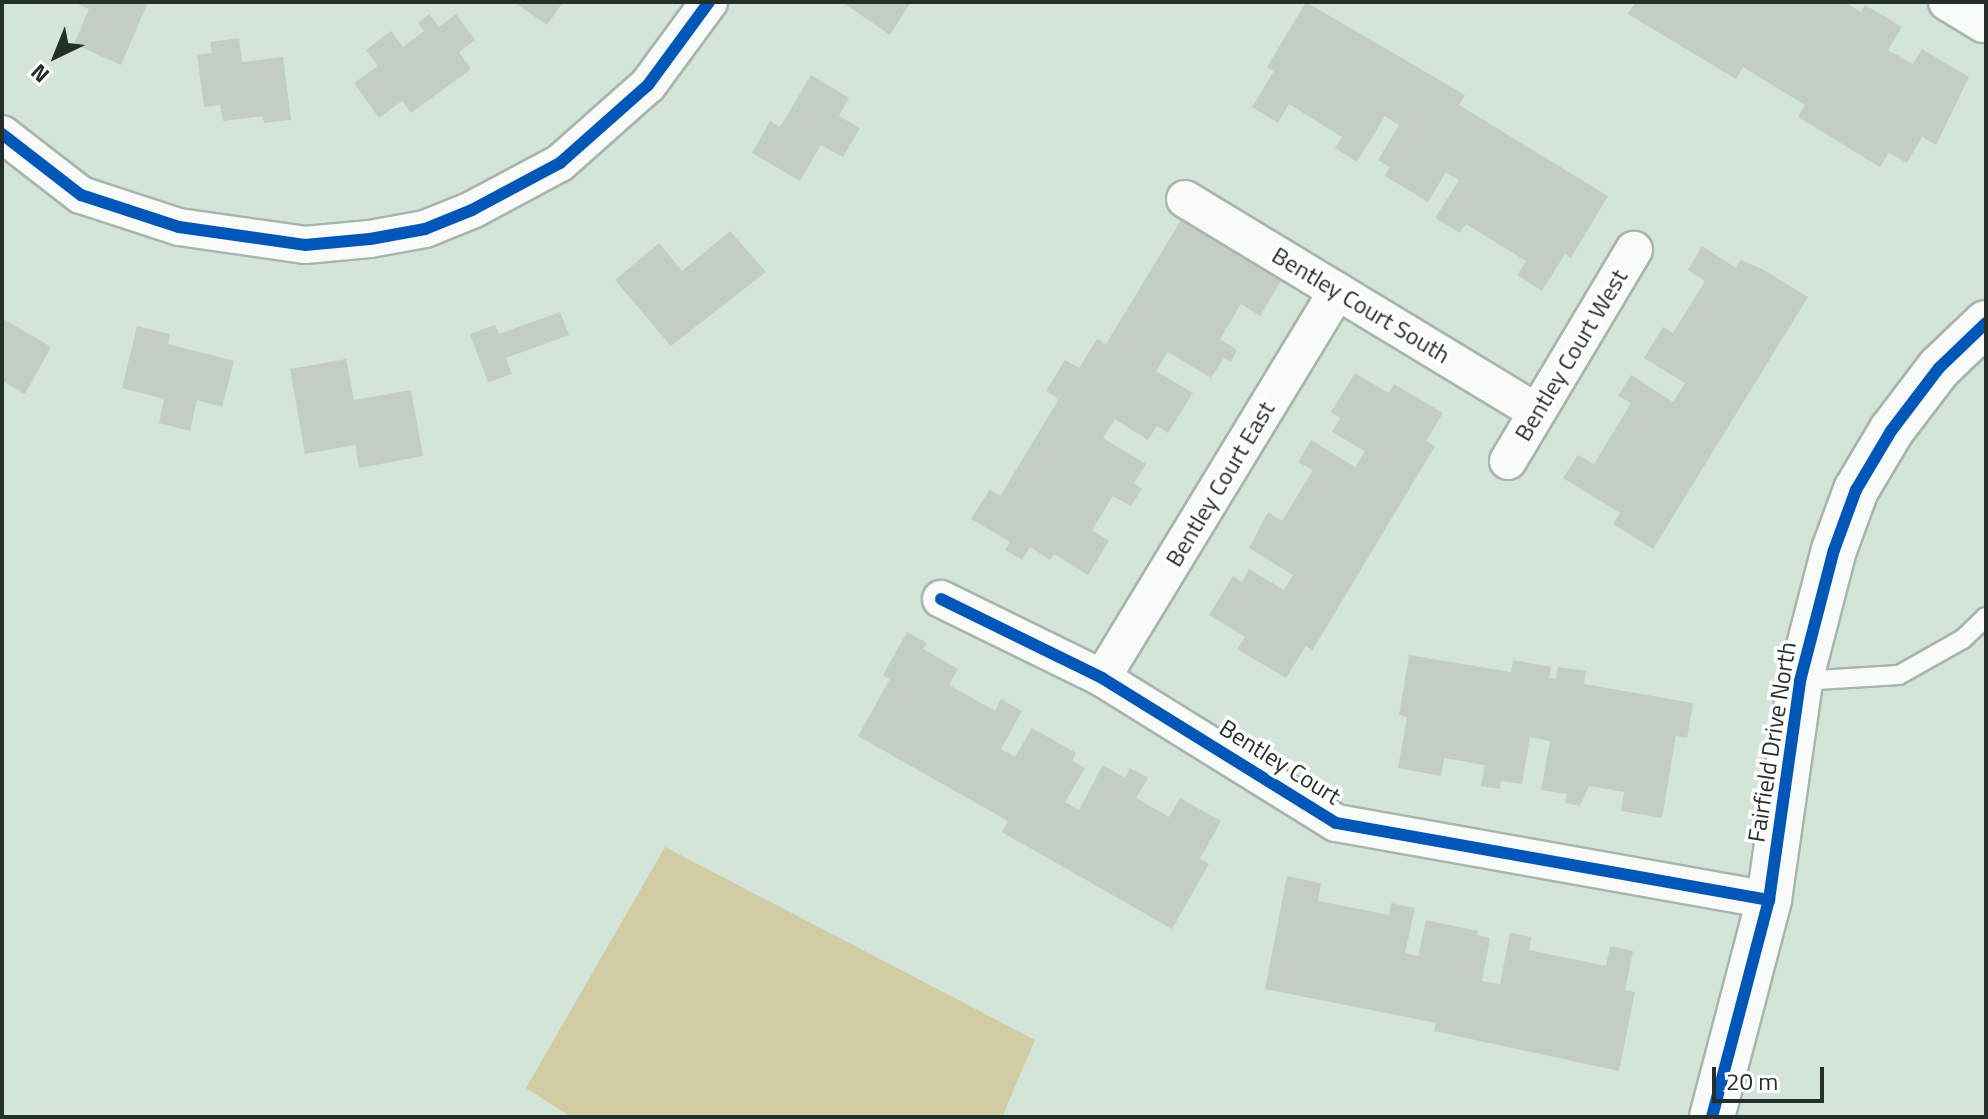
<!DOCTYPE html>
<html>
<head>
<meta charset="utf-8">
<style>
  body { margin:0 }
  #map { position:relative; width:1988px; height:1119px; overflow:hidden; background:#d3e4d9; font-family:"Titillium Web",sans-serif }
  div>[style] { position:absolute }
  .green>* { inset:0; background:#d1cca4 }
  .building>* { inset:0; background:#c3cdc3 }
  .roads { filter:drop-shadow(2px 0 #a7b5ac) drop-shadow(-2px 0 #a7b5ac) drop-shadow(0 2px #a7b5ac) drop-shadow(0 -2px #a7b5ac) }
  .lane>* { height:18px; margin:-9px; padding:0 9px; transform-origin:9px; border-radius:9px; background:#f8fbf9 }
  .street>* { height:36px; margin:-18px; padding:0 18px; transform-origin:18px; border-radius:18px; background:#f8fbf9 }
  .secondary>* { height:44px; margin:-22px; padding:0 22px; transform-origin:22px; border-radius:22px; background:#f8fbf9 }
  .cycleway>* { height:12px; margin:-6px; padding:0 6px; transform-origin:6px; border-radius:6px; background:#0057b8 }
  span { translate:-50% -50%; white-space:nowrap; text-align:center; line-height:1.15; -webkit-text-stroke:7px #fff; paint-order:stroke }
  .street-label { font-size:24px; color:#232f28 }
  .frame { position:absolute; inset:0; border:4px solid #232f28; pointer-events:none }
  .north { position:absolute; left:16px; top:16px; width:80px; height:80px; -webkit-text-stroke:6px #fff; paint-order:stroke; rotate:223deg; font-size:22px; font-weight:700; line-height:32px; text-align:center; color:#232f28 }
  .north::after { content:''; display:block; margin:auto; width:28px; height:36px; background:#232f28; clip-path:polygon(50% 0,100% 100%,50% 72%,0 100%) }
  .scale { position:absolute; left:1712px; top:1067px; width:112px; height:36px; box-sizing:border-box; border:4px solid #232f28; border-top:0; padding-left:10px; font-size:24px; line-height:28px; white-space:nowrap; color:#232f28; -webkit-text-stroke:6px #fff; paint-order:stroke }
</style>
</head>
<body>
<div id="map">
  <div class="green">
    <i style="clip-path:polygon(665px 847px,1035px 1040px,1002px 1117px,571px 1117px,526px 1088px)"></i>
  </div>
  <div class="building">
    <i style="clip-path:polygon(73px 2px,148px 2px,121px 65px,74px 44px,89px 9px)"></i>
    <i style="clip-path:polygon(514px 2px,563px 2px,547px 25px)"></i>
    <i style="clip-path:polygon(842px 2px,911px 2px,890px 35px)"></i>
    <i style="clip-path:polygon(1306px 2px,1465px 95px,1459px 105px,1608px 196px,1571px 258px,1565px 254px,1542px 291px,1517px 275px,1526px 261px,1466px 224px,1460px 233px,1435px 218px,1459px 180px,1446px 172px,1428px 202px,1385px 176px,1390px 167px,1378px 160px,1399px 125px,1385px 116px,1357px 162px,1335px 148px,1342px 137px,1289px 104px,1278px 123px,1252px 107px,1274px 71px,1267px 67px)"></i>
    <i style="clip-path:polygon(1635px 2px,1845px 2px,1861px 12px,1865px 5px,1902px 27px,1888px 50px,1913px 64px,1922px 49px,1969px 77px,1936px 145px,1922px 137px,1907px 163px,1889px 153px,1880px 167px,1798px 117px,1805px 105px,1743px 67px,1736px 79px,1628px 14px)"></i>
    <i style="clip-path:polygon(429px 14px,439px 27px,456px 14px,475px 40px,459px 52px,471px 69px,411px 113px,402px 101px,379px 118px,354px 83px,378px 66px,366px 50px,391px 31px,403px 47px,424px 31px,418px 23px)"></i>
    <i style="clip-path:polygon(239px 38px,242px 62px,283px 57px,291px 120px,264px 123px,263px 116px,223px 121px,220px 105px,204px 107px,197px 55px,212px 53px,210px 42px)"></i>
    <i style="clip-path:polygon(811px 75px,849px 98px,839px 116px,860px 128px,843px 157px,821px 145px,800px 181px,752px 153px,770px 121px,780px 127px)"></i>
    <i style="clip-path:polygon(1189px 207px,1284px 276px,1260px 316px,1241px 304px,1220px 339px,1237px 350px,1231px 362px,1224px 358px,1211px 378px,1168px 352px,1156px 371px,1193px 393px,1168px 433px,1157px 426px,1148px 440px,1115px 419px,1103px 438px,1146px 464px,1134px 483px,1142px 489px,1131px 506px,1113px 496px,1092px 530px,1109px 541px,1088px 575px,1054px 554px,1050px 560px,1030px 547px,1022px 560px,1005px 550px,1010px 542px,971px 519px,990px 489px,1000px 496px,1059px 399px,1046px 391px,1065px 360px,1079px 368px,1097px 339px,1106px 344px)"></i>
    <i style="clip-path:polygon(730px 231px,766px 272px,671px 346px,615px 280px,659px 243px,682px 271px)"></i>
    <i style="clip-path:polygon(1702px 246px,1736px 268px,1741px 260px,1762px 269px,1808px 297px,1653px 549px,1613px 524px,1620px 513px,1563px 478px,1578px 455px,1594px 464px,1631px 403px,1618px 396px,1631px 375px,1673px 402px,1685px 383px,1644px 358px,1663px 327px,1673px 333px,1705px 281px,1688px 270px)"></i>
    <i style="clip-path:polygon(560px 312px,569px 335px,506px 358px,512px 374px,488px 382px,470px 334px,495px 325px,499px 334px)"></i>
    <i style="clip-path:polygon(2px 318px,51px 347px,25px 394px,2px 381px)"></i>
    <i style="clip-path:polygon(137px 326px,170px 334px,168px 344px,234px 361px,222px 407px,197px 400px,190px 431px,159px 423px,164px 399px,122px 388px)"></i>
    <i style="clip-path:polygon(346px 359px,354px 400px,411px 390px,423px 456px,359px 468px,355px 445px,305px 454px,290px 369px)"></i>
    <i style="clip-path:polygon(1355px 373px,1389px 393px,1394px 384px,1443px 413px,1426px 441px,1435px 446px,1312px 651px,1306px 646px,1286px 678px,1237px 649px,1245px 637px,1209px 615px,1233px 576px,1242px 582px,1249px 569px,1284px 590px,1293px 575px,1249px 548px,1268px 512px,1282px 521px,1313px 470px,1298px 462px,1311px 440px,1355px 467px,1365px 451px,1332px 432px,1340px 418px,1331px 412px)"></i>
    <i style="clip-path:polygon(907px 632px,927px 643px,923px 649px,958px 669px,949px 685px,995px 711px,1001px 699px,1022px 711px,1001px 749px,1015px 757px,1032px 728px,1076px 753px,1072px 761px,1085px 768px,1065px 802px,1079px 810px,1103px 765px,1125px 778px,1130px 768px,1148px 778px,1136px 798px,1169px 817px,1180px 798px,1221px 821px,1200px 859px,1209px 864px,1172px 929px,1002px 832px,1008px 821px,858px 736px,890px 679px,883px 675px)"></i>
    <i style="clip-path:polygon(1409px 655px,1511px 672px,1513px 660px,1551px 667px,1549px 678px,1556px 678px,1558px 667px,1586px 671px,1584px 684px,1693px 703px,1687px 738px,1676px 736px,1662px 818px,1621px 811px,1624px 792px,1589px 786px,1580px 806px,1565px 803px,1567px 794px,1541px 790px,1550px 741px,1530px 737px,1522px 784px,1501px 781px,1500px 789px,1481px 786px,1485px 765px,1444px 758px,1441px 776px,1398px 768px,1407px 717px,1399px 715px)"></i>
    <i style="clip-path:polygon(1287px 876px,1321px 883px,1318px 901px,1389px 915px,1391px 903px,1415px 908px,1405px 953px,1418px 956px,1426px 920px,1478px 931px,1477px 935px,1490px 938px,1482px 981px,1500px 984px,1510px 933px,1531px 937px,1529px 950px,1606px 966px,1610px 946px,1633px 951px,1625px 990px,1635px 992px,1619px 1071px,1434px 1031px,1436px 1023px,1265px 989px)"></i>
  </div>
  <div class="roads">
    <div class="lane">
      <i style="left:1800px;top:681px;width:99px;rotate:-3.5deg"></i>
      <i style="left:1899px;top:675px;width:73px;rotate:-29.4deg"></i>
      <i style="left:1963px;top:639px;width:32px;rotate:-44deg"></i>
    </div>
    <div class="street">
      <i style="left:1947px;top:2px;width:42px;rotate:31.4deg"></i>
      <i style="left:2px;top:134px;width:100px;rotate:37.7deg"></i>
      <i style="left:81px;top:195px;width:103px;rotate:18.1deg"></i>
      <i style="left:179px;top:227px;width:127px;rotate:8.1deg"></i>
      <i style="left:305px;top:245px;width:65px;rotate:-5.3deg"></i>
      <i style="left:370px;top:239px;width:56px;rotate:-10.3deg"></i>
      <i style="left:425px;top:229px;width:51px;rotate:-22deg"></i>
      <i style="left:472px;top:210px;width:100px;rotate:-28.1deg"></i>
      <i style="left:560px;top:163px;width:118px;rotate:-41.6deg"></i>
      <i style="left:648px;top:85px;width:103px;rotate:-53.7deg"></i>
      <i style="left:1185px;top:199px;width:411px;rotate:31.2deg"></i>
      <i style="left:1508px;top:461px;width:246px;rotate:-59.2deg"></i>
      <i style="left:941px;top:599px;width:179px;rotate:26.1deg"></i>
      <i style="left:1102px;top:678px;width:275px;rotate:31.8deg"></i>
      <i style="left:1336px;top:823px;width:440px;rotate:10.1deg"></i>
      <i style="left:1102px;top:678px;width:453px;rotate:-58.7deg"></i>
    </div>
    <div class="secondary">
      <i style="left:1712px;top:1117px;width:224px;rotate:-75.3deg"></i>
      <i style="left:1769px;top:900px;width:221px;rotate:-81.9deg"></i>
      <i style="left:1800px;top:681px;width:135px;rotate:-75.5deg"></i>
      <i style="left:1834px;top:550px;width:64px;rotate:-69.9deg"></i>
      <i style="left:1856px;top:490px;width:69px;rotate:-59.3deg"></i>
      <i style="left:1891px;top:431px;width:79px;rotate:-52.7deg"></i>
      <i style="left:1939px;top:368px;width:65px;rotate:-43.8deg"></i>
    </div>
  </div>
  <div class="cycleway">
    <i style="left:2px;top:134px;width:100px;rotate:37.7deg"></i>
    <i style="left:81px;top:195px;width:103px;rotate:18.1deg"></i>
    <i style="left:179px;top:227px;width:127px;rotate:8.1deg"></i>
    <i style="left:305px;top:245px;width:65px;rotate:-5.3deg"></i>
    <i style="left:370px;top:239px;width:56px;rotate:-10.3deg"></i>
    <i style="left:425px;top:229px;width:51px;rotate:-22deg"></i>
    <i style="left:472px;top:210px;width:100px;rotate:-28.1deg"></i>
    <i style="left:560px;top:163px;width:118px;rotate:-41.6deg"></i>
    <i style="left:648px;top:85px;width:103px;rotate:-53.7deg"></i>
    <i style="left:941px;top:599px;width:179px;rotate:26.1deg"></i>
    <i style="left:1102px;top:678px;width:275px;rotate:31.8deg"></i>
    <i style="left:1336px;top:823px;width:440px;rotate:10.1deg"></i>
    <i style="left:1712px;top:1117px;width:224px;rotate:-75.3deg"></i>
    <i style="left:1769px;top:900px;width:221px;rotate:-81.9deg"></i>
    <i style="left:1800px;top:681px;width:135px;rotate:-75.5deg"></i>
    <i style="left:1834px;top:550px;width:64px;rotate:-69.9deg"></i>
    <i style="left:1856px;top:490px;width:69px;rotate:-59.3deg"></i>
    <i style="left:1891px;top:431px;width:79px;rotate:-52.7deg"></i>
    <i style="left:1939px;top:368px;width:65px;rotate:-43.8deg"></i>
  </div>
  <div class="street-label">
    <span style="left:1361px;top:305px;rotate:31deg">Bentley Court South</span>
    <span style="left:1571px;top:355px;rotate:-59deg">Bentley Court West</span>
    <span style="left:1220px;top:484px;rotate:-59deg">Bentley Court East</span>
    <span style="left:1772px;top:742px;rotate:-81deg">Fairfield Drive North</span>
    <span style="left:1280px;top:762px;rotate:32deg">Bentley Court</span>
  </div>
  <div class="frame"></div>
  <div class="north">N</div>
  <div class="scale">20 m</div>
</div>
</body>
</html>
